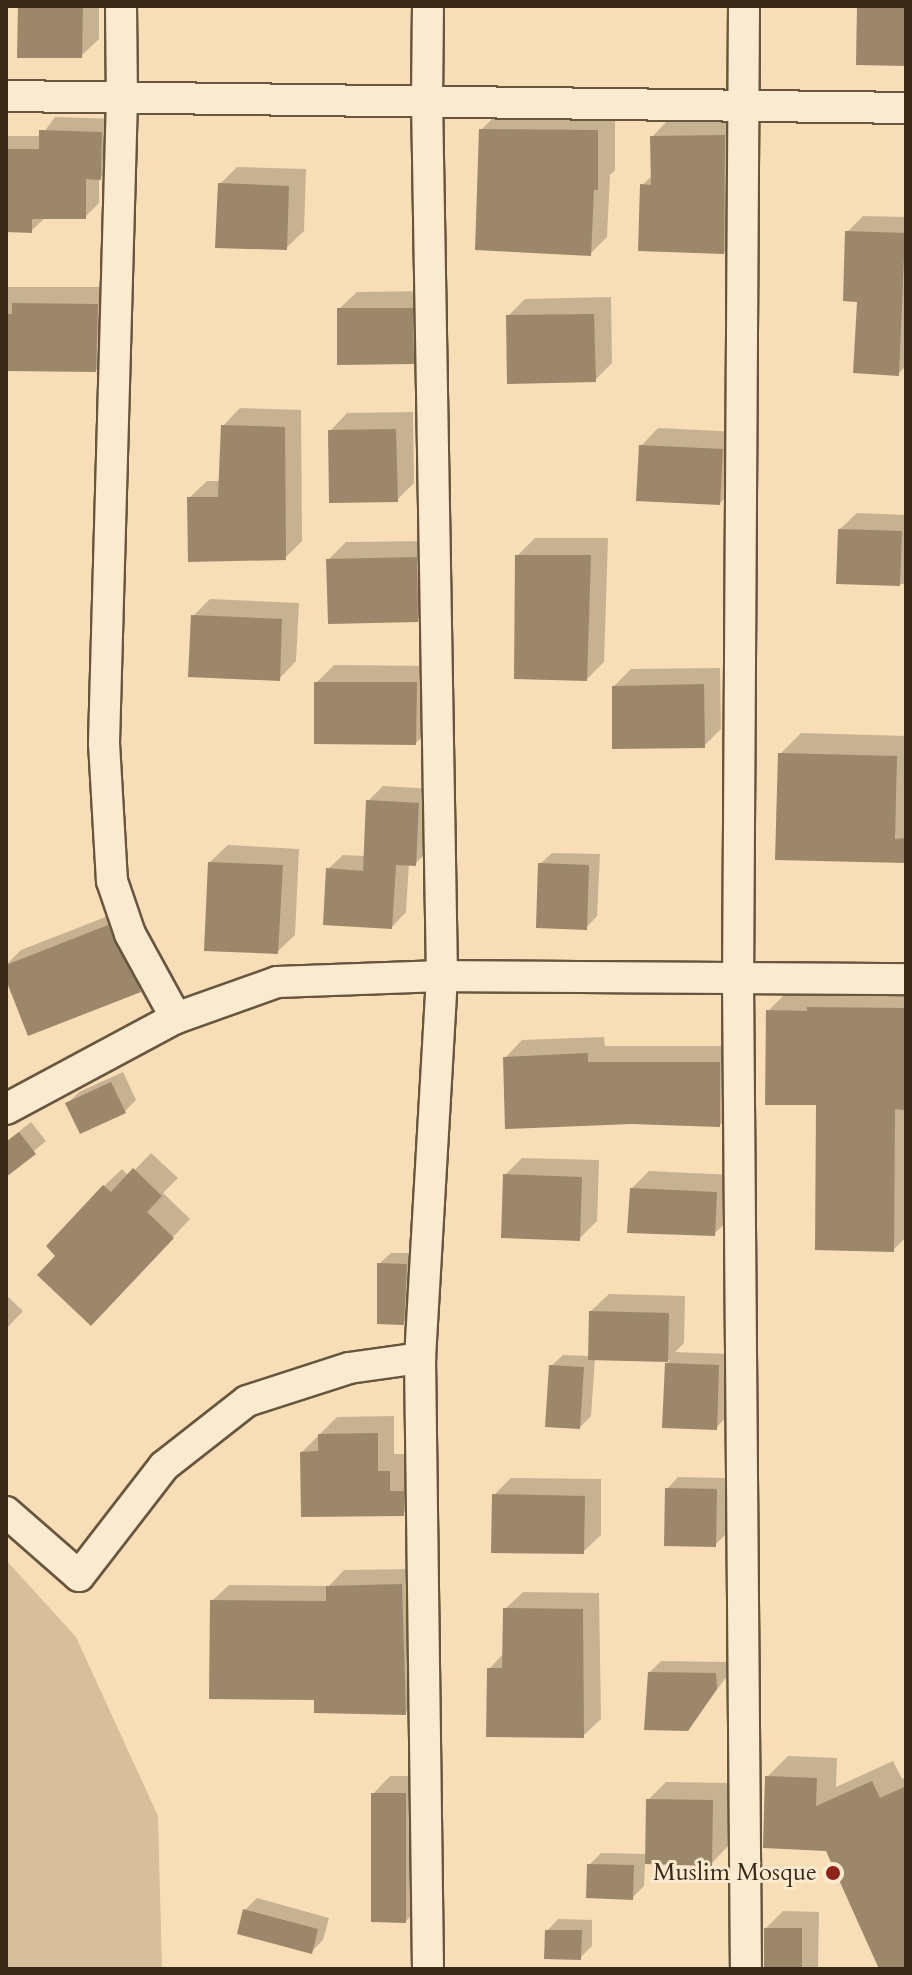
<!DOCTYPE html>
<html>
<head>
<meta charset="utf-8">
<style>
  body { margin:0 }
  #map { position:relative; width:912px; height:1975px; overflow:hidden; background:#f8deb6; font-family:Cardo,serif }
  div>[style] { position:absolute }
  .green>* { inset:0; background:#d7bf9b }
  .shadow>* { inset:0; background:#0003 }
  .building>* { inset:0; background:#9c876a }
  .roads { filter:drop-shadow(2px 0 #68563f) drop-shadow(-2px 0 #68563f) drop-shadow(0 2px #68563f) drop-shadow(0 -2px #68563f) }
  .street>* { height:30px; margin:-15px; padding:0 15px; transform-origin:15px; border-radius:15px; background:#faead0 }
  .dots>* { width:22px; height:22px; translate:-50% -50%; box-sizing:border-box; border:4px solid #faead0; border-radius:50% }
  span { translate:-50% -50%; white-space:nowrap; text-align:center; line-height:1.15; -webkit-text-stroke:6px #faead0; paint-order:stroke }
  .poi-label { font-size:24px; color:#382817 }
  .right { translate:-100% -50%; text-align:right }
  .frame { position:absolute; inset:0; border:8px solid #382817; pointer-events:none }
</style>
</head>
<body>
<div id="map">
  <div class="green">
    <i style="clip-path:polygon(6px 1560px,76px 1637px,158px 1816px,162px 1969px,6px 1969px)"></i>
  </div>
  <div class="shadow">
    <i style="clip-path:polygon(20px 6px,99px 6px,99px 39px,81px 56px)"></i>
    <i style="clip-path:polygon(498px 113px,615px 113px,615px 170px,610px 175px,607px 237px,590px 254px,481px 130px)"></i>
    <i style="clip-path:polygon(55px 117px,116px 119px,114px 164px,99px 179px,99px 203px,85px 217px,46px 217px,31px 231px,6px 230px,6px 136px,41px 136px)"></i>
    <i style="clip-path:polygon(667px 121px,740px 121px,739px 237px,724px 252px,642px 185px,653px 175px,652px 137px)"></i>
    <i style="clip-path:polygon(237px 167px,306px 169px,304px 231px,286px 248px,220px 184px)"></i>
    <i style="clip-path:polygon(863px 216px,906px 217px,906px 366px,898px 374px,859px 300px,847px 232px)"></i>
    <i style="clip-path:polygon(6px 287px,115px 287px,113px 353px,96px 370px,6px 369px)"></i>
    <i style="clip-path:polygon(429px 291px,430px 345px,413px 362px,339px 309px,357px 292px)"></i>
    <i style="clip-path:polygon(611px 297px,612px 363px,595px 380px,508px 316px,525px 299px)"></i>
    <i style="clip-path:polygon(240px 408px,301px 410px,302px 541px,285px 558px,189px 498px,207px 481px,221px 481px,223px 426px)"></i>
    <i style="clip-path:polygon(413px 412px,414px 483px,397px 500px,330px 431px,347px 413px)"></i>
    <i style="clip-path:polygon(658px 428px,739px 432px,737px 485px,720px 503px,641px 446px)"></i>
    <i style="clip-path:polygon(857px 513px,906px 515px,906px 584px,838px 582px,840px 529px)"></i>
    <i style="clip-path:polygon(535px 538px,608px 538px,604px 662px,587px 679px,517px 556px)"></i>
    <i style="clip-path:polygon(433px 541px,434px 603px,417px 620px,328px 560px,346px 542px)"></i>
    <i style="clip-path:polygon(210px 599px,299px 603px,296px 661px,279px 679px,193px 616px)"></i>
    <i style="clip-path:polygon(334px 665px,433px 666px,433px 725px,416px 743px,316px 683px)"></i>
    <i style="clip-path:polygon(720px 668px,721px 729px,704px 746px,614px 686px,631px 669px)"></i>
    <i style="clip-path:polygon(801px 733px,906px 736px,906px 861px,780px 754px)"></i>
    <i style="clip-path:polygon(383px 786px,433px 789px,430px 849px,415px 864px,409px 863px,406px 912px,392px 927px,328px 869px,343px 855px,366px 856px,368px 801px)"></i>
    <i style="clip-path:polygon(228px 845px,299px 849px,295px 935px,277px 952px,210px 862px)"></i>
    <i style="clip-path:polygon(552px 853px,600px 854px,597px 916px,586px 928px,540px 864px)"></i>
    <i style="clip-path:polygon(126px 909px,157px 973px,140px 990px,6px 974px,6px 965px,21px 950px)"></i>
    <i style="clip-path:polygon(825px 992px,906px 994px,906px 1237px,893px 1250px,768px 1011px,784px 995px,821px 996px)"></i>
    <i style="clip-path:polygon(604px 1037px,605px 1046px,737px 1046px,737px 1107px,720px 1125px,505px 1058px,522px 1040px)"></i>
    <i style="clip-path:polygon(123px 1072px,136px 1100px,125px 1111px,68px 1103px,79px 1092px)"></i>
    <i style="clip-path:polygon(31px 1122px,46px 1141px,6px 1174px,6px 1142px)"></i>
    <i style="clip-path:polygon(151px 1153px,178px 1178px,163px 1193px,190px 1219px,108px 1306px,58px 1256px,104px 1186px,122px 1169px,129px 1176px)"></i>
    <i style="clip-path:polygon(522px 1158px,599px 1160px,597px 1221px,579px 1239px,505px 1175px)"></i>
    <i style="clip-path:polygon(649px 1171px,733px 1175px,732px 1217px,714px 1234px,631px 1189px)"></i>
    <i style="clip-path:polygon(391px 1253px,418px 1253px,415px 1311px,403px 1323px,379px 1264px)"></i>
    <i style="clip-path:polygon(609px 1294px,685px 1296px,684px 1343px,675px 1352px,730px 1354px,727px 1416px,716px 1428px,667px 1363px,670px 1360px,595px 1358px,591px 1416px,580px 1427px,551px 1366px,563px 1355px,590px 1356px,591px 1311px)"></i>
    <i style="clip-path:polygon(6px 1295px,23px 1311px,6px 1329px)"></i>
    <i style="clip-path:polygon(394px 1416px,394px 1454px,407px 1454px,421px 1496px,403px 1514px,302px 1452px,337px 1417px)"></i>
    <i style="clip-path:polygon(678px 1477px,727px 1478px,727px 1533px,715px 1545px,667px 1489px)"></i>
    <i style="clip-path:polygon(511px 1478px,601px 1479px,601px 1535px,583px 1552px,494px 1495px)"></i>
    <i style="clip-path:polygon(417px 1569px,422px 1696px,405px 1713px,316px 1698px,212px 1601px,229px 1585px,329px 1586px,344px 1570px)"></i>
    <i style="clip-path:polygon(523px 1592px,599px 1593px,601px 1719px,583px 1736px,489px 1669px,504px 1653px,505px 1609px)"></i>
    <i style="clip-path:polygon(661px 1661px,727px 1662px,728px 1675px,687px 1729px,650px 1672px)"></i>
    <i style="clip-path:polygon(788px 1756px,837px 1758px,836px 1787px,893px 1761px,902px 1779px,906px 1777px,906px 1969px,881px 1969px,827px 1849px,767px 1777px)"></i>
    <i style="clip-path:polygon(390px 1776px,422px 1776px,423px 1903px,406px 1921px,373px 1794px)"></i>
    <i style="clip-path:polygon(666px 1782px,730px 1783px,728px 1846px,711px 1864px,645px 1862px,644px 1886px,632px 1898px,589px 1865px,601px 1853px,647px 1854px,648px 1800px)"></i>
    <i style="clip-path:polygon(257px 1898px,329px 1918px,323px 1940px,311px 1952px,245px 1910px)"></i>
    <i style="clip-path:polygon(783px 1911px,819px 1912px,818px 1969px,764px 1969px,766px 1928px)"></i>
    <i style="clip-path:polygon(558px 1919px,592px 1920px,592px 1946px,580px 1958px,547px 1931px)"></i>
  </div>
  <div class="building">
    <i style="clip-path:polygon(18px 6px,83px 6px,82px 58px,17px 58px)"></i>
    <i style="clip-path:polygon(857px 6px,906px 6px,905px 66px,856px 65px)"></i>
    <i style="clip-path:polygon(479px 129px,598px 130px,598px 190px,594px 190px,591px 256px,475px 250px)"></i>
    <i style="clip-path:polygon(39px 130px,102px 132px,101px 180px,86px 179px,86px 219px,32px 219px,32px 233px,6px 232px,6px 149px,39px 149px)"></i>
    <i style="clip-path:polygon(725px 135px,724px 254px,638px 251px,640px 184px,651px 185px,650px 136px)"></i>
    <i style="clip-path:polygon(218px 183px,289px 186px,287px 250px,215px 248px)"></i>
    <i style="clip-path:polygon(845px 231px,905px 233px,899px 376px,853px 373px,857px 302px,843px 301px)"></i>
    <i style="clip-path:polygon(12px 303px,98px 304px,96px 372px,6px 371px,6px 314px,12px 314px)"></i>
    <i style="clip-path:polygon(337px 308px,413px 308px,414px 364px,337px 365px)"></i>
    <i style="clip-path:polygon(594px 314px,596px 382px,507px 384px,506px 315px)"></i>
    <i style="clip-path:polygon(221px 425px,285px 427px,286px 560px,188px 562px,187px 497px,218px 497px)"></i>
    <i style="clip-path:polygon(396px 429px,398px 502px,329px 503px,328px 430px)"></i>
    <i style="clip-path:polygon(639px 445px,723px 449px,720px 505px,636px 501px)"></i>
    <i style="clip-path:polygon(838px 529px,902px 531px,900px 586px,836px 584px)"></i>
    <i style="clip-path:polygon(515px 555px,591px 555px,587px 681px,514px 679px)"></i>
    <i style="clip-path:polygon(417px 557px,418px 622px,328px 624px,326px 559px)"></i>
    <i style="clip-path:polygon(191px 615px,282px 619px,280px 681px,188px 677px)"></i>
    <i style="clip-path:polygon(314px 682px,417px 682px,416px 745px,314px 744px)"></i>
    <i style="clip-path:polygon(704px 684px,705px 748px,612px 749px,612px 686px)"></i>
    <i style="clip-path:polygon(778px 753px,897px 756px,895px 839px,906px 838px,906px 863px,775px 860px)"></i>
    <i style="clip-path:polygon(366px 800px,419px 803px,416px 866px,396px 865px,392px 929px,323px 925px,326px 868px,363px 871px)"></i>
    <i style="clip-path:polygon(208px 862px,283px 865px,278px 954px,204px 951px)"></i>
    <i style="clip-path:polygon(538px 863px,589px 865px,587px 930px,536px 928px)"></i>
    <i style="clip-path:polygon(108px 925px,141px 992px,28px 1036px,6px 980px,6px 965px)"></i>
    <i style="clip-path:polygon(807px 1007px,906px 1008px,906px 1110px,895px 1109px,894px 1252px,815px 1250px,816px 1105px,765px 1105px,766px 1010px,807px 1011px)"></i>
    <i style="clip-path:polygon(588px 1053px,588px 1062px,720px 1062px,720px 1127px,631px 1124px,505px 1129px,503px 1057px)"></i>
    <i style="clip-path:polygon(111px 1082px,126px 1113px,80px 1134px,65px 1103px)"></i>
    <i style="clip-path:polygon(19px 1132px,36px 1154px,6px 1177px,6px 1142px)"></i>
    <i style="clip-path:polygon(133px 1168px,162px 1196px,147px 1212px,174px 1238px,91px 1326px,37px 1275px,55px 1256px,46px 1246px,103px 1185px,111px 1192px)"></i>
    <i style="clip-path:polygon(503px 1174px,582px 1177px,580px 1241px,501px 1238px)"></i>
    <i style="clip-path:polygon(630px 1188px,717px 1192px,715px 1236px,627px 1233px)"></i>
    <i style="clip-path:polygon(377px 1263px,407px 1264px,404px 1325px,377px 1324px)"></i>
    <i style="clip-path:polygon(589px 1311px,669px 1313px,668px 1362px,588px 1360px)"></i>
    <i style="clip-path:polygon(665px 1363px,719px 1365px,717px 1430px,662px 1428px)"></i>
    <i style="clip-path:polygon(549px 1365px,584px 1367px,580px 1429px,545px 1427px)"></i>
    <i style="clip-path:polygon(378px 1433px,378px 1471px,390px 1471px,390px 1491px,404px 1491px,404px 1516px,301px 1517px,300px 1452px,318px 1451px,318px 1434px)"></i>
    <i style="clip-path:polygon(665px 1488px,717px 1489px,716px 1547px,664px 1546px)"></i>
    <i style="clip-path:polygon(492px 1494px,585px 1496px,584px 1554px,491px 1553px)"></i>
    <i style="clip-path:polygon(402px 1584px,406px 1715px,314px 1713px,314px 1700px,209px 1699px,210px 1600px,326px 1601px,326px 1586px)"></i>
    <i style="clip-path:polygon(503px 1608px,583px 1609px,584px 1738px,486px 1737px,487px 1668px,502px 1668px)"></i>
    <i style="clip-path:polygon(648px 1672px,716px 1673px,717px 1689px,688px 1731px,644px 1730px)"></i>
    <i style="clip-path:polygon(765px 1776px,817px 1778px,816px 1806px,872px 1781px,880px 1798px,906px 1786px,906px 1969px,879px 1969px,826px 1851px,763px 1848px)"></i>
    <i style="clip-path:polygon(371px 1793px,406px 1793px,406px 1923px,371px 1922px)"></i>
    <i style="clip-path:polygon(646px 1799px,713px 1800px,712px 1866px,645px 1864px)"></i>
    <i style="clip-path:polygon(587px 1864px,634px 1865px,633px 1900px,586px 1898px)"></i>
    <i style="clip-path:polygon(243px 1909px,318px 1929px,312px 1954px,237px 1934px)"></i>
    <i style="clip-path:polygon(764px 1928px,802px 1928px,802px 1969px,764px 1969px)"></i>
    <i style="clip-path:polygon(545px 1930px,582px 1930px,581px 1960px,544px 1959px)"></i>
  </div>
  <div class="roads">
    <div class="street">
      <i style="left:121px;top:6px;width:92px;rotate:89.4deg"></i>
      <i style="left:122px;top:98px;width:645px;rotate:91.6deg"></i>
      <i style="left:104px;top:743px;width:138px;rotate:86.7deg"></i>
      <i style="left:112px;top:881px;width:56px;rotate:71.2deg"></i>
      <i style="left:130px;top:934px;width:96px;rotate:61.3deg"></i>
      <i style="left:744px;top:6px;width:972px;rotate:90.35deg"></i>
      <i style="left:738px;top:978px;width:991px;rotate:89.54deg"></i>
      <i style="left:6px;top:96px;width:900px;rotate:0.76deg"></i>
      <i style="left:6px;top:1109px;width:193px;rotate:-28.2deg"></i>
      <i style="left:176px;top:1018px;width:107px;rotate:-19.6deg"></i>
      <i style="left:277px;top:982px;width:165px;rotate:-2.1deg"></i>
      <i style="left:442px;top:976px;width:464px;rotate:0.4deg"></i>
      <i style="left:6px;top:1512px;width:97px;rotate:41.2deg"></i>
      <i style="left:79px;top:1576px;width:139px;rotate:-52.3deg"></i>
      <i style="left:164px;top:1466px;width:105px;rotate:-38.1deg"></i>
      <i style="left:247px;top:1401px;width:107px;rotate:-17.9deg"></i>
      <i style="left:349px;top:1368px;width:72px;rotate:-8deg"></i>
      <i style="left:428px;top:1969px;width:611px;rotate:-90.75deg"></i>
      <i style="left:420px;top:1358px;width:383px;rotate:-86.7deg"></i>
      <i style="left:442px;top:976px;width:875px;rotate:-90.98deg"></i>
      <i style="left:427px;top:101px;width:95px;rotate:-89.4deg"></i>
    </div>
  </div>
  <div class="dots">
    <i style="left:833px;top:1873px;background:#8f2418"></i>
  </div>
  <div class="poi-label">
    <span class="right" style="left:817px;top:1873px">Muslim Mosque</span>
  </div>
  <div class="frame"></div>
</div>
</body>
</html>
